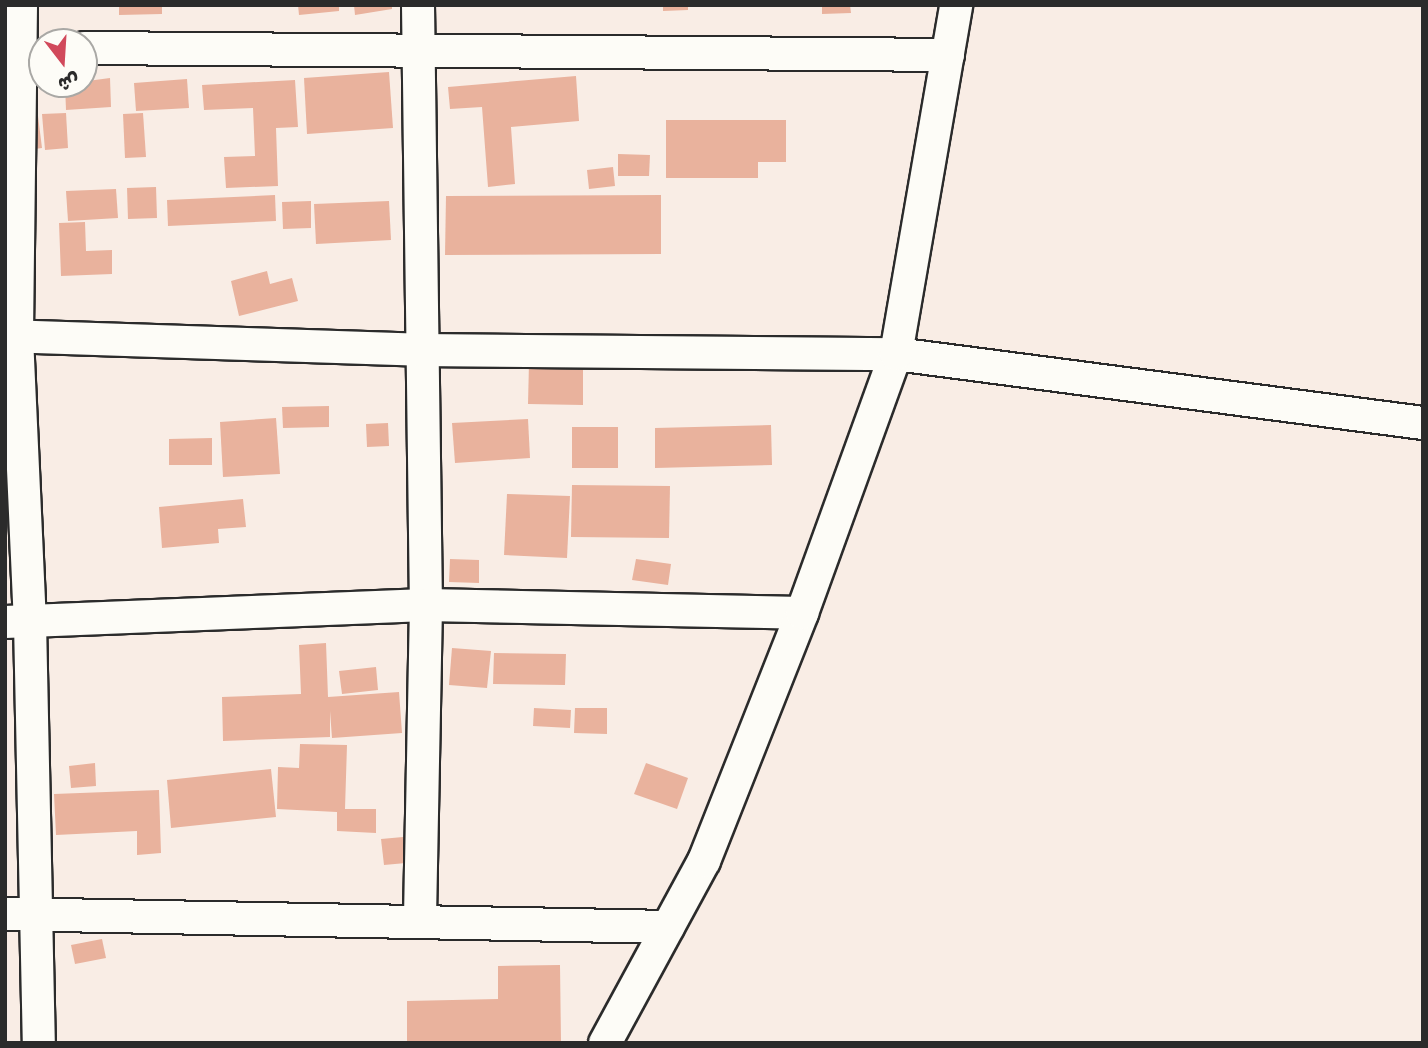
<!DOCTYPE html>
<html>
<head>
<meta charset="utf-8">
<style>
  body { margin:0 }
  #map { position:relative; width:1428px; height:1048px; overflow:hidden; background:#f9ede5; font-family:Kalam,"Playpen Sans Arabic",sans-serif }
  div>[style] { position:absolute }
  .building>* { inset:0; background:#e9b29d }
  .roads { filter:drop-shadow(2px 0 #2b2b2b) drop-shadow(-2px 0 #2b2b2b) drop-shadow(0 2px #2b2b2b) drop-shadow(0 -2px #2b2b2b) }
  .street>* { height:32px; margin:-16px; padding:0 16px; transform-origin:16px; border-radius:16px; background:#fdfcf7 }
  span { translate:-50% -50%; white-space:nowrap; text-align:center; line-height:1.15; -webkit-text-stroke:5px #fdfcf7; paint-order:stroke }
  .frame { position:absolute; inset:0; border:7px solid #2b2b2b; pointer-events:none }
  .north { position:absolute; left:28px; top:28px; width:70px; height:70px; box-sizing:border-box; background:#fdfcf7; border:2px solid #a9a8a5; border-radius:50%; rotate:163deg; font-size:19px; font-weight:700; line-height:28px; text-align:center; color:#2b2b2b }
  .north::after { content:''; display:block; margin:auto; width:24px; height:32px; background:#d1495b; clip-path:polygon(50% 0,100% 100%,50% 72%,0 100%) }
</style>
</head>
<body>
<div id="map">
  <div class="building">
    <i style="clip-path:polygon(119px 5px,162px 5px,162px 14px,119px 15px)"></i>
    <i style="clip-path:polygon(298px 5px,339px 5px,339px 11px,299px 15px)"></i>
    <i style="clip-path:polygon(354px 5px,392px 5px,392px 9px,355px 15px)"></i>
    <i style="clip-path:polygon(663px 5px,688px 5px,688px 10px,663px 11px)"></i>
    <i style="clip-path:polygon(822px 5px,850px 5px,851px 13px,822px 14px)"></i>
    <i style="clip-path:polygon(389px 72px,393px 128px,307px 134px,304px 78px)"></i>
    <i style="clip-path:polygon(576px 76px,579px 121px,511px 127px,515px 184px,488px 187px,482px 107px,450px 109px,448px 87px)"></i>
    <i style="clip-path:polygon(110px 78px,111px 107px,66px 110px,65px 84px)"></i>
    <i style="clip-path:polygon(187px 79px,189px 108px,136px 111px,134px 83px)"></i>
    <i style="clip-path:polygon(295px 80px,298px 127px,276px 128px,278px 186px,226px 188px,224px 157px,255px 156px,253px 108px,204px 110px,202px 85px)"></i>
    <i style="clip-path:polygon(66px 113px,68px 148px,45px 150px,42px 114px)"></i>
    <i style="clip-path:polygon(143px 113px,146px 157px,125px 158px,123px 114px)"></i>
    <i style="clip-path:polygon(38px 116px,42px 148px,28px 150px,24px 117px)"></i>
    <i style="clip-path:polygon(666px 120px,786px 120px,786px 162px,758px 162px,758px 178px,666px 178px)"></i>
    <i style="clip-path:polygon(618px 154px,650px 155px,649px 176px,618px 176px)"></i>
    <i style="clip-path:polygon(613px 167px,615px 186px,589px 189px,587px 170px)"></i>
    <i style="clip-path:polygon(156px 187px,157px 218px,128px 219px,127px 188px)"></i>
    <i style="clip-path:polygon(116px 189px,118px 218px,68px 221px,66px 191px)"></i>
    <i style="clip-path:polygon(275px 195px,276px 221px,168px 226px,167px 200px)"></i>
    <i style="clip-path:polygon(661px 195px,661px 254px,445px 255px,446px 196px)"></i>
    <i style="clip-path:polygon(311px 201px,311px 228px,283px 229px,282px 202px)"></i>
    <i style="clip-path:polygon(389px 201px,391px 240px,316px 244px,314px 204px)"></i>
    <i style="clip-path:polygon(85px 222px,86px 251px,112px 250px,112px 274px,61px 276px,59px 223px)"></i>
    <i style="clip-path:polygon(267px 271px,270px 284px,292px 278px,298px 301px,239px 316px,231px 281px)"></i>
    <i style="clip-path:polygon(529px 363px,583px 363px,583px 405px,528px 404px)"></i>
    <i style="clip-path:polygon(329px 406px,329px 427px,283px 428px,282px 407px)"></i>
    <i style="clip-path:polygon(276px 418px,280px 474px,223px 477px,220px 422px)"></i>
    <i style="clip-path:polygon(528px 419px,530px 458px,455px 463px,452px 423px)"></i>
    <i style="clip-path:polygon(388px 423px,389px 446px,367px 447px,366px 424px)"></i>
    <i style="clip-path:polygon(771px 425px,772px 465px,655px 468px,655px 428px)"></i>
    <i style="clip-path:polygon(572px 427px,618px 427px,618px 468px,572px 468px)"></i>
    <i style="clip-path:polygon(212px 438px,212px 465px,169px 465px,169px 439px)"></i>
    <i style="clip-path:polygon(572px 485px,670px 486px,669px 538px,571px 537px)"></i>
    <i style="clip-path:polygon(507px 494px,570px 496px,567px 558px,504px 555px)"></i>
    <i style="clip-path:polygon(243px 499px,246px 527px,218px 529px,219px 543px,162px 548px,159px 507px)"></i>
    <i style="clip-path:polygon(450px 559px,479px 560px,479px 583px,449px 582px)"></i>
    <i style="clip-path:polygon(636px 559px,671px 564px,668px 585px,632px 580px)"></i>
    <i style="clip-path:polygon(326px 643px,328px 697px,399px 692px,402px 733px,332px 738px,330px 711px,330px 737px,223px 741px,222px 697px,301px 694px,299px 645px)"></i>
    <i style="clip-path:polygon(452px 648px,491px 651px,487px 688px,449px 685px)"></i>
    <i style="clip-path:polygon(494px 653px,566px 654px,565px 685px,493px 684px)"></i>
    <i style="clip-path:polygon(376px 667px,378px 690px,342px 694px,339px 671px)"></i>
    <i style="clip-path:polygon(534px 708px,571px 710px,570px 728px,533px 726px)"></i>
    <i style="clip-path:polygon(575px 708px,607px 708px,607px 734px,574px 733px)"></i>
    <i style="clip-path:polygon(300px 744px,347px 745px,345px 809px,376px 809px,376px 833px,337px 831px,337px 812px,277px 809px,278px 767px,299px 768px)"></i>
    <i style="clip-path:polygon(95px 763px,96px 786px,71px 788px,69px 766px)"></i>
    <i style="clip-path:polygon(646px 763px,688px 778px,677px 809px,634px 794px)"></i>
    <i style="clip-path:polygon(271px 769px,276px 817px,171px 828px,167px 780px)"></i>
    <i style="clip-path:polygon(159px 790px,161px 853px,137px 855px,137px 831px,56px 835px,54px 794px)"></i>
    <i style="clip-path:polygon(403px 837px,406px 863px,384px 865px,381px 839px)"></i>
    <i style="clip-path:polygon(102px 939px,106px 958px,75px 964px,71px 945px)"></i>
    <i style="clip-path:polygon(560px 965px,561px 1043px,407px 1043px,407px 1001px,498px 999px,498px 966px)"></i>
  </div>
  <div class="roads">
    <div class="street">
      <i style="left:21px;top:5px;width:332px;rotate:90.7deg"></i>
      <i style="left:17px;top:337px;width:285px;rotate:87.4deg"></i>
      <i style="left:30px;top:622px;width:421px;rotate:88.8deg"></i>
      <i style="left:418px;top:5px;width:600px;rotate:89.24deg"></i>
      <i style="left:426px;top:605px;width:314px;rotate:91.1deg"></i>
      <i style="left:84px;top:48px;width:864px;rotate:0.46deg"></i>
      <i style="left:5px;top:336px;width:415px;rotate:1.9deg"></i>
      <i style="left:420px;top:350px;width:476px;rotate:0.5deg"></i>
      <i style="left:896px;top:354px;width:531px;rotate:7.46deg"></i>
      <i style="left:5px;top:622px;width:421px;rotate:-2.3deg"></i>
      <i style="left:426px;top:605px;width:376px;rotate:1.2deg"></i>
      <i style="left:5px;top:914px;width:663px;rotate:1.12deg"></i>
      <i style="left:605px;top:1043px;width:207px;rotate:-61.5deg"></i>
      <i style="left:704px;top:861px;width:267px;rotate:-68.4deg"></i>
      <i style="left:802px;top:613px;width:276px;rotate:-70.1deg"></i>
      <i style="left:896px;top:354px;width:354px;rotate:-80.2deg"></i>
    </div>
  </div>
  <div class="frame"></div>
  <div class="north">ش</div>
</div>
</body>
</html>
